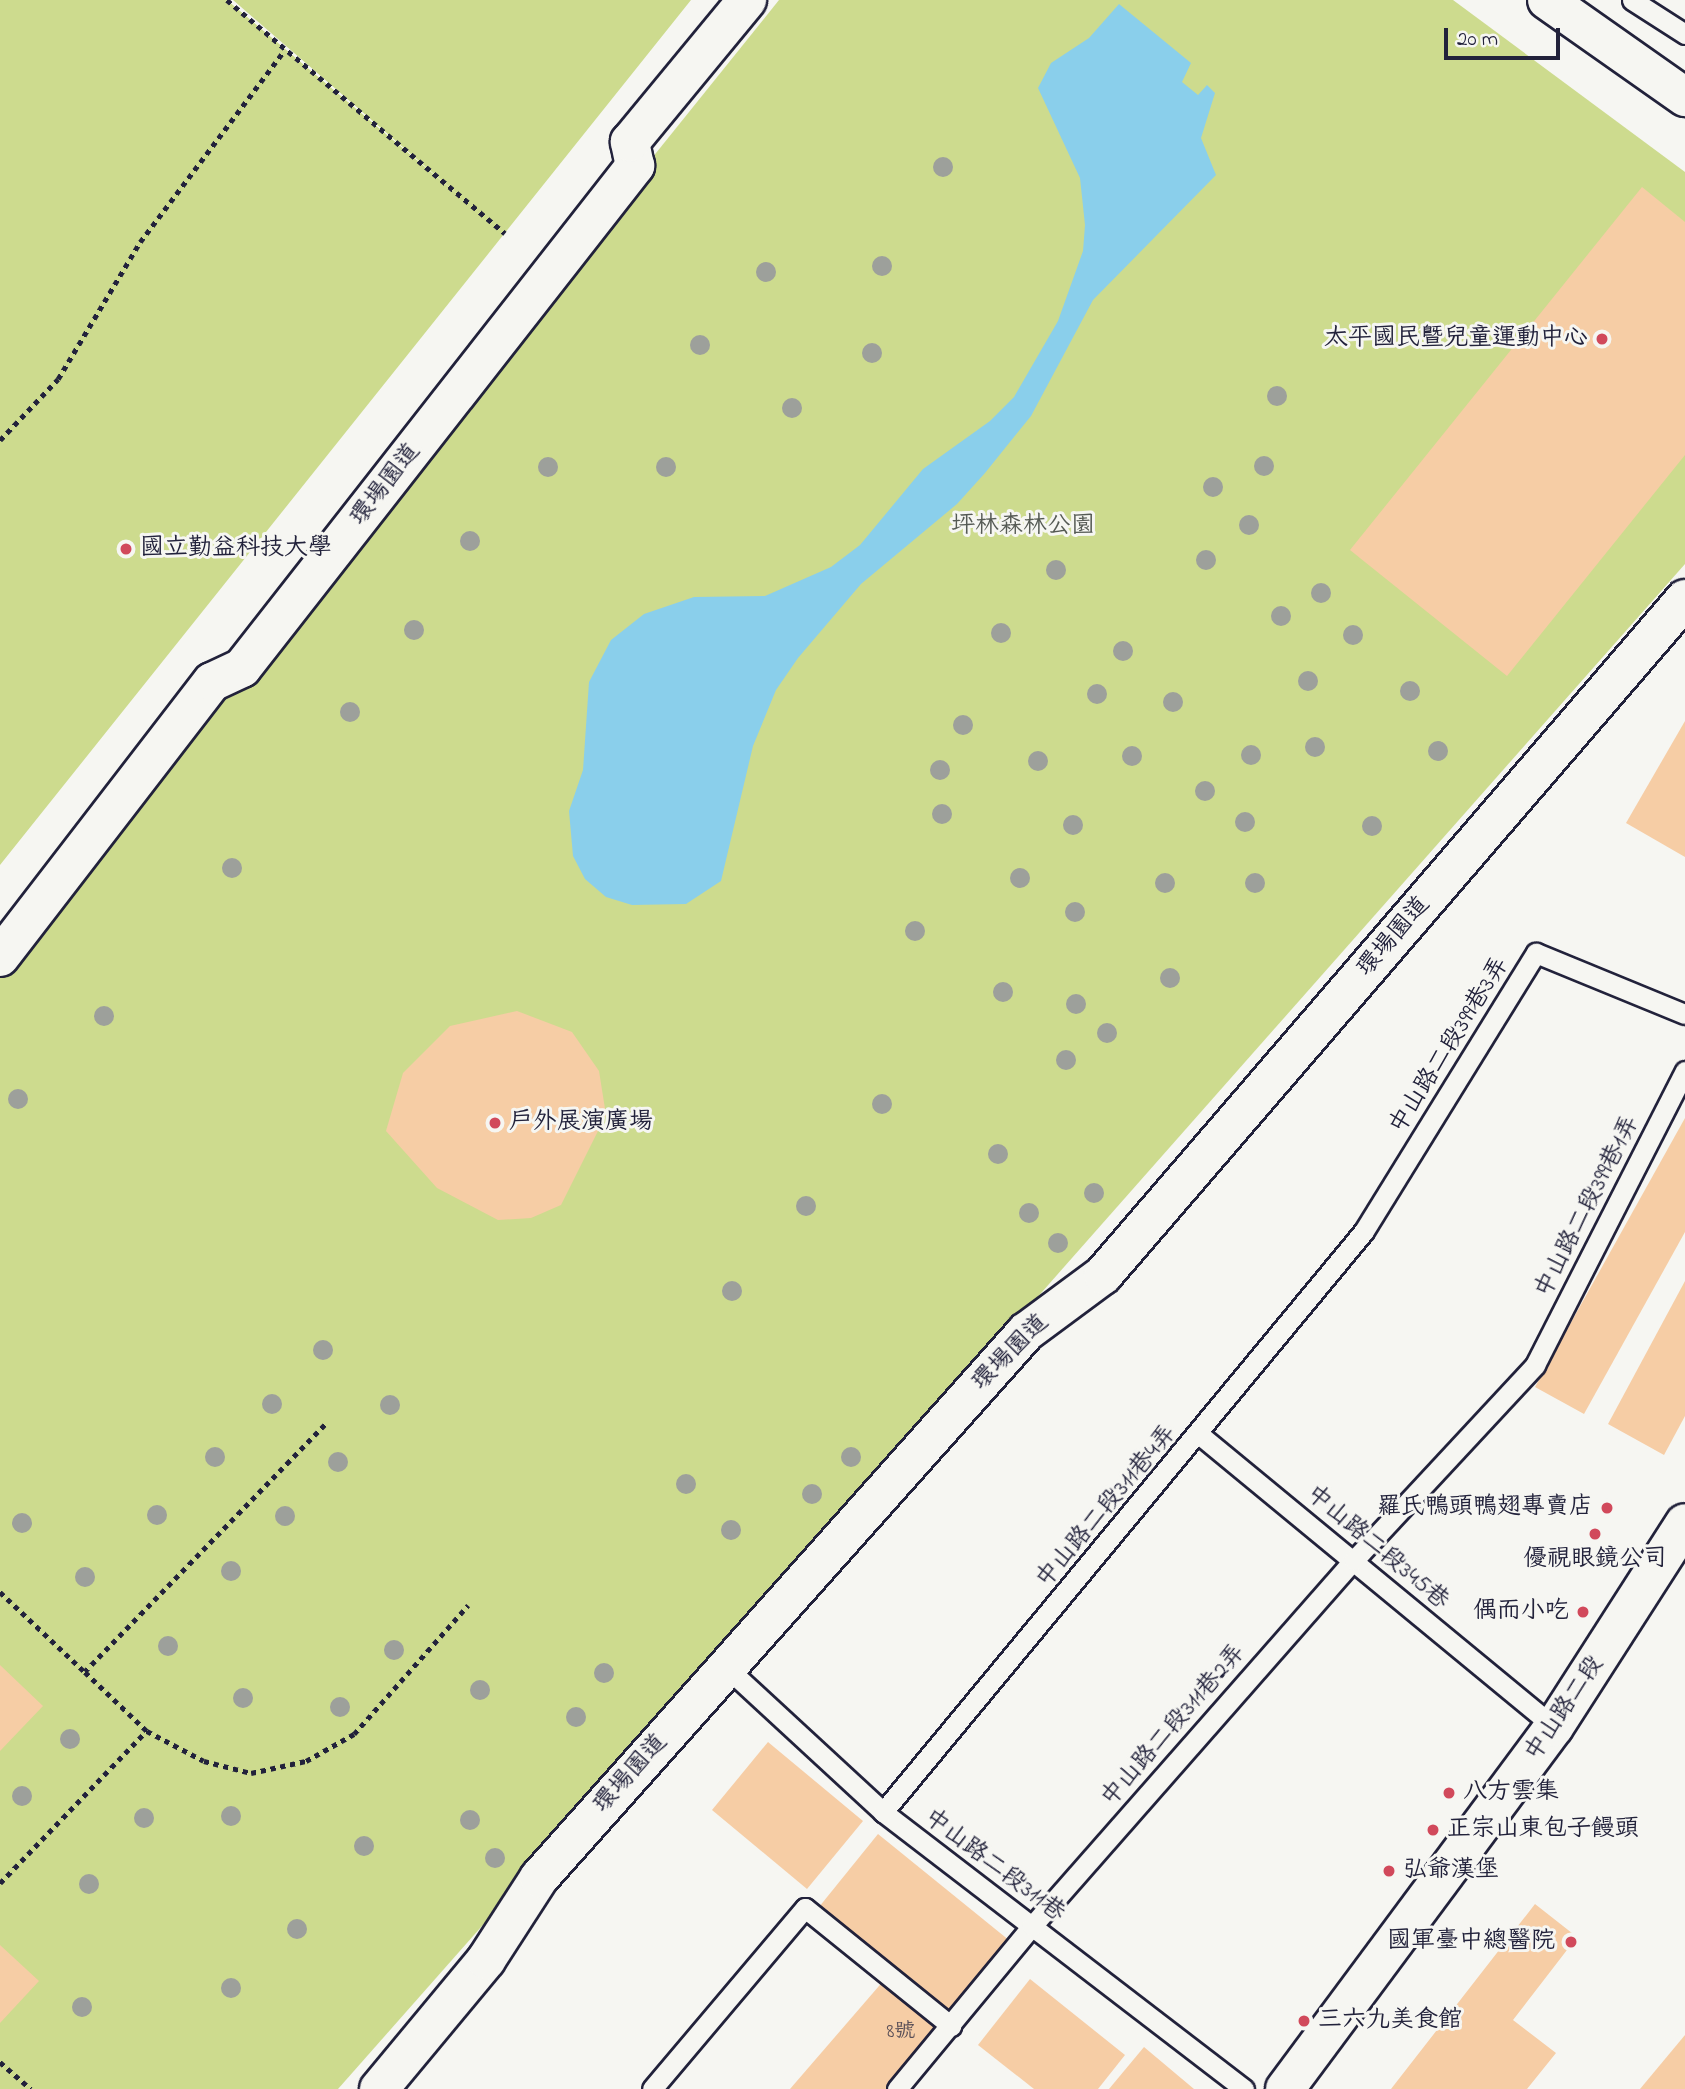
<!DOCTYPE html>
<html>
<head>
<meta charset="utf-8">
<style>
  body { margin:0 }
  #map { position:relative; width:1685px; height:2089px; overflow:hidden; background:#f6f6f2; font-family:"Indie Flower","LXGW WenKai TC",sans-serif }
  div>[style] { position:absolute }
  .green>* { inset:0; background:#cddb8e }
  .water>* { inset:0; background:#8acfeb }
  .building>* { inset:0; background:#f6cda5 }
  .path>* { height:4.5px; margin-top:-2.25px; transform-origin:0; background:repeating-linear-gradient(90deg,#22223b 0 5px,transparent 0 10px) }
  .roads { filter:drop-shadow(2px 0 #22223b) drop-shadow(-2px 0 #22223b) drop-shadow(0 2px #22223b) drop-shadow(0 -2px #22223b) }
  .lane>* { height:19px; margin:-9.5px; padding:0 9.5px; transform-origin:9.5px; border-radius:9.5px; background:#f6f6f2 }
  .street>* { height:38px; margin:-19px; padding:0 19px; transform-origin:19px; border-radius:19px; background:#f6f6f2 }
  .secondary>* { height:38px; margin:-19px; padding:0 19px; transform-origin:19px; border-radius:19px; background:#f6f6f2 }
  .trees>* { width:20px; height:20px; margin:-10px; border-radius:50%; background:#9da09b }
  .dots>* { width:19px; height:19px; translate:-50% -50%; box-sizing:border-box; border:4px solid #f6f6f2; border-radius:50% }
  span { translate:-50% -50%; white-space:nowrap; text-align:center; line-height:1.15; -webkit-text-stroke:6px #f6f6f2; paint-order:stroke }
  .number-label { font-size:21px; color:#574d56 }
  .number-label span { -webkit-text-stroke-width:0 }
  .poi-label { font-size:24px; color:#22223b }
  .right { translate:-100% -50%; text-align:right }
  .left { translate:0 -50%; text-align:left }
  .street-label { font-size:24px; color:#22223b }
  .park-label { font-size:24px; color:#555a54 }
  .scale { position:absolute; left:1444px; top:28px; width:116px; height:32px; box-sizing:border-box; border:4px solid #22223b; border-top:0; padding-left:9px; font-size:21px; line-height:24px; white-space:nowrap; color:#22223b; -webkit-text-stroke:5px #f6f6f2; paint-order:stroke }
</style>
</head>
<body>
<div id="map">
  <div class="green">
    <i style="clip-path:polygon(0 0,227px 0,463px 199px,233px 0,691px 0,0 865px)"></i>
    <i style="clip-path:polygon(779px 0,1453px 0,1685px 172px,1685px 564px,338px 2089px,0 2089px,0 969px)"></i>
  </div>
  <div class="water">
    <i style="clip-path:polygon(1119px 4px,1191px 63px,1182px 82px,1198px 95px,1207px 85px,1215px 93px,1201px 138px,1216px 175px,1093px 300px,1031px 416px,985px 473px,957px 504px,861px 584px,798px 658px,776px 690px,753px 746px,721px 881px,686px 904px,632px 905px,606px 897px,585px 879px,573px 856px,569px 811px,583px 770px,589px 682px,611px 640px,644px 614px,694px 597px,765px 596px,831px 567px,860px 545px,923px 469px,990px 421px,1014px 397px,1058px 321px,1083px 251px,1085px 225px,1080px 178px,1038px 88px,1051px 63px,1089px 38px)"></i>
  </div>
  <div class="building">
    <i style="clip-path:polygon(1642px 187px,1685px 222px,1685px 455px,1507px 676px,1350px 550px)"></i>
    <i style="clip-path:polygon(1685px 721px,1685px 857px,1626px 823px)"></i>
    <i style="clip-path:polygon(517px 1011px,572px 1032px,599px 1071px,606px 1115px,561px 1205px,531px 1218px,498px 1220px,437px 1188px,386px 1131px,403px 1073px,450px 1026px)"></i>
    <i style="clip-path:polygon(1685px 1118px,1685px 1232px,1584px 1414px,1535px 1387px)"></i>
    <i style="clip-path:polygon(1685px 1281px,1685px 1416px,1664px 1455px,1608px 1424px)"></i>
    <i style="clip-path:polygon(0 1665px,43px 1706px,0 1751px)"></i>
    <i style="clip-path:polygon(768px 1742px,863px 1821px,807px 1889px,712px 1810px)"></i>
    <i style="clip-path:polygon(878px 1834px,1010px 1941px,950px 2014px,819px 1907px)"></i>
    <i style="clip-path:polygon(1535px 1904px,1577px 1937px,1513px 2020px,1556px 2053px,1527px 2089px,1391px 2089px)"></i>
    <i style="clip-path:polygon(0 1945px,39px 1981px,0 2023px)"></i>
    <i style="clip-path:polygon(885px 1979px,942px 2029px,890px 2089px,790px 2089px)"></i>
    <i style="clip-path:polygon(1030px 1979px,1125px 2055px,1098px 2089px,1034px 2089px,978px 2045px)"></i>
    <i style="clip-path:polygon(1685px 2035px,1685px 2089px,1640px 2089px)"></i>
    <i style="clip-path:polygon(1144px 2047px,1194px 2089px,1109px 2089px)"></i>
  </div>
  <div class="path">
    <i style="left:227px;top:0;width:363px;rotate:40deg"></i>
    <i style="left:0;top:440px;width:84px;rotate:-46.4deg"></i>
    <i style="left:58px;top:379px;width:160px;rotate:-59.1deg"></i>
    <i style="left:140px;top:242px;width:239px;rotate:-53deg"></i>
    <i style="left:325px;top:1425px;width:344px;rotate:134.2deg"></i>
    <i style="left:85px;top:1672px;width:86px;rotate:43.6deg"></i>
    <i style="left:147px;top:1731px;width:64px;rotate:27.8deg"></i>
    <i style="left:204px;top:1761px;width:49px;rotate:14.3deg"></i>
    <i style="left:251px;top:1773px;width:56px;rotate:-12.3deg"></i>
    <i style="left:306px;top:1761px;width:55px;rotate:-29.4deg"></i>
    <i style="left:354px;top:1734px;width:172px;rotate:-48.5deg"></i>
    <i style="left:0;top:1592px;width:120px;rotate:43.3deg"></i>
    <i style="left:0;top:1883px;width:212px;rotate:-46.1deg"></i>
    <i style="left:0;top:2062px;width:41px;rotate:41.1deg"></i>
  </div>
  <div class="roads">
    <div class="lane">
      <i style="left:1632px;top:0;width:63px;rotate:32.7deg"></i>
      <i style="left:1200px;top:1435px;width:459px;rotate:39.5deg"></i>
      <i style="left:726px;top:1667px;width:214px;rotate:42.7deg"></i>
      <i style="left:883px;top:1812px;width:455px;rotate:37.5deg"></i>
      <i style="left:883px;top:1812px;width:754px;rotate:-50.38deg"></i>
      <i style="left:1364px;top:1231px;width:327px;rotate:-58.3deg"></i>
      <i style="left:1536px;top:953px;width:161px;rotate:22.3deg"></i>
      <i style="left:652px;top:2089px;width:237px;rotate:-49.8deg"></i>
      <i style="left:805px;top:1908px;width:188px;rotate:38.9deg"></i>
      <i style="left:897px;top:2089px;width:212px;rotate:-50.4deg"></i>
      <i style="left:1032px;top:1926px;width:487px;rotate:-48.7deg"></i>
      <i style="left:1354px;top:1560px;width:266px;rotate:-47.1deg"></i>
      <i style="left:1535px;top:1365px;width:330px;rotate:-63deg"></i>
    </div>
    <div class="street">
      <i style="left:1547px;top:0;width:169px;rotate:35.1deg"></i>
      <i style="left:0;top:957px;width:347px;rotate:-52.4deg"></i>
      <i style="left:212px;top:682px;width:33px;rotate:-25deg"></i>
      <i style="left:242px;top:668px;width:638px;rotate:-51.94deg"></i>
      <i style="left:635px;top:166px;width:25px;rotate:-102deg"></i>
      <i style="left:630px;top:142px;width:184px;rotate:-50.5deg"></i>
      <i style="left:379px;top:2089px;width:168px;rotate:-50.3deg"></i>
      <i style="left:486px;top:1960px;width:98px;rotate:-57.1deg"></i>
      <i style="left:539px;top:1878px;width:732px;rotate:-48.27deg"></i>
      <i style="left:1026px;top:1332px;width:96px;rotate:-36.5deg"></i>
      <i style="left:1103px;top:1275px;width:892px;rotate:-49.27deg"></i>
    </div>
    <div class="secondary">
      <i style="left:1285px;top:2089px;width:451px;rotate:-53.4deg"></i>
      <i style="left:1554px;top:1727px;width:242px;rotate:-57.3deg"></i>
    </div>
  </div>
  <div class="trees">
    <i style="left:943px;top:167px"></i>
    <i style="left:882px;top:266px"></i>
    <i style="left:766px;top:272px"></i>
    <i style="left:700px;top:345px"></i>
    <i style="left:872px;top:353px"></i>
    <i style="left:1277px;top:396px"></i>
    <i style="left:792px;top:408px"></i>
    <i style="left:1264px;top:466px"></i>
    <i style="left:548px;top:467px"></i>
    <i style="left:666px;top:467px"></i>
    <i style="left:1213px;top:487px"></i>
    <i style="left:1249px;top:525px"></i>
    <i style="left:470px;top:541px"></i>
    <i style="left:1206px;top:560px"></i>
    <i style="left:1056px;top:570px"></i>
    <i style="left:1321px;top:593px"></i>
    <i style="left:1281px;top:616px"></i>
    <i style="left:414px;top:630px"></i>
    <i style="left:1001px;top:633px"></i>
    <i style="left:1353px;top:635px"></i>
    <i style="left:1123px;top:651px"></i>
    <i style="left:1308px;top:681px"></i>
    <i style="left:1410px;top:691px"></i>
    <i style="left:1097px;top:694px"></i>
    <i style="left:1173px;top:702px"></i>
    <i style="left:350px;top:712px"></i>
    <i style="left:963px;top:725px"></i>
    <i style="left:1315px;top:747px"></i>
    <i style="left:1438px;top:751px"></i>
    <i style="left:1251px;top:755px"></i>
    <i style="left:1132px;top:756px"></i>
    <i style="left:1038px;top:761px"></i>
    <i style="left:940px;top:770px"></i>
    <i style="left:1205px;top:791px"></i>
    <i style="left:942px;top:814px"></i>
    <i style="left:1245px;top:822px"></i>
    <i style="left:1073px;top:825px"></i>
    <i style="left:1372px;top:826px"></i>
    <i style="left:232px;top:868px"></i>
    <i style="left:1020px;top:878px"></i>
    <i style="left:1165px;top:883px"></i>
    <i style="left:1255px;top:883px"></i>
    <i style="left:1075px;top:912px"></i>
    <i style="left:915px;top:931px"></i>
    <i style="left:1170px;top:978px"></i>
    <i style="left:1003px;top:992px"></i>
    <i style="left:1076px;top:1004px"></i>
    <i style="left:104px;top:1016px"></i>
    <i style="left:1107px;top:1033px"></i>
    <i style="left:1066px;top:1060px"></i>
    <i style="left:18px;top:1099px"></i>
    <i style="left:882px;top:1104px"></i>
    <i style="left:998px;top:1154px"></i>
    <i style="left:1094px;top:1193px"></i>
    <i style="left:806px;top:1206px"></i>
    <i style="left:1029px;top:1213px"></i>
    <i style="left:1058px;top:1243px"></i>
    <i style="left:732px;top:1291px"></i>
    <i style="left:323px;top:1350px"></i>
    <i style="left:272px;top:1404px"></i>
    <i style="left:390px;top:1405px"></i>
    <i style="left:215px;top:1457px"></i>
    <i style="left:851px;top:1457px"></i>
    <i style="left:338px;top:1462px"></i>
    <i style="left:686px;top:1484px"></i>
    <i style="left:812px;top:1494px"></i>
    <i style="left:157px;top:1515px"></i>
    <i style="left:285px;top:1516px"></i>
    <i style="left:22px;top:1523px"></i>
    <i style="left:731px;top:1530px"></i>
    <i style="left:231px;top:1571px"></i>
    <i style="left:85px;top:1577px"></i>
    <i style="left:168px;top:1646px"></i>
    <i style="left:394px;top:1650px"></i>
    <i style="left:604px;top:1673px"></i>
    <i style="left:480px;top:1690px"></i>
    <i style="left:243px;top:1698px"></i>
    <i style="left:340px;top:1707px"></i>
    <i style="left:576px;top:1717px"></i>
    <i style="left:70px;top:1739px"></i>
    <i style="left:22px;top:1796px"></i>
    <i style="left:231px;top:1816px"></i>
    <i style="left:144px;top:1818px"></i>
    <i style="left:470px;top:1820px"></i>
    <i style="left:364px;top:1846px"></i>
    <i style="left:495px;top:1858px"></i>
    <i style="left:89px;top:1884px"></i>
    <i style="left:297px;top:1929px"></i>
    <i style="left:231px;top:1988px"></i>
    <i style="left:82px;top:2007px"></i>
  </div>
  <div class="dots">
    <i style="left:1602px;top:339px;background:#d1495b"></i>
    <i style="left:126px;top:549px;background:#d1495b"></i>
    <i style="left:495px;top:1123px;background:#d1495b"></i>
    <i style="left:1607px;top:1508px;background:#d1495b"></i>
    <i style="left:1595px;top:1534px;background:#d1495b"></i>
    <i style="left:1583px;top:1612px;background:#d1495b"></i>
    <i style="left:1449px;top:1793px;background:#d1495b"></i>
    <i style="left:1433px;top:1830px;background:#d1495b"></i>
    <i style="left:1389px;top:1871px;background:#d1495b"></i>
    <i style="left:1571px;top:1942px;background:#d1495b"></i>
    <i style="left:1304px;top:2021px;background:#d1495b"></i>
  </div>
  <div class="number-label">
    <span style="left:901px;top:2032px">8號</span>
  </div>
  <div class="poi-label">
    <span class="right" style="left:1588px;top:339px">太平國民暨兒童運動中心</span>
    <span class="left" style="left:140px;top:549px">國立勤益科技大學</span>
    <span class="left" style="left:509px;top:1123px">戶外展演廣場</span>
    <span class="right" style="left:1593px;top:1508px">羅氏鴨頭鴨翅專賣店</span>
    <span style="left:1595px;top:1560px">優視眼鏡公司</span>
    <span class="right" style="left:1569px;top:1612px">偶而小吃</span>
    <span class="left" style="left:1463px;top:1793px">八方雲集</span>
    <span class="left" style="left:1447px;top:1830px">正宗山東包子饅頭</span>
    <span class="left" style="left:1403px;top:1871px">弘爺漢堡</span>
    <span class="right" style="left:1555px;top:1942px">國軍臺中總醫院</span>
    <span class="left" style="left:1318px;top:2021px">三六九美食館</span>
  </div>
  <div class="street-label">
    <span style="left:386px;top:485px;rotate:-52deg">環場園道</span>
    <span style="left:1394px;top:937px;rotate:-49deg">環場園道</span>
    <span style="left:1450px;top:1046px;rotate:-58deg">中山路二段399巷3弄</span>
    <span style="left:1588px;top:1207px;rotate:-63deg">中山路二段399巷1弄</span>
    <span style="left:1011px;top:1353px;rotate:-45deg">環場園道</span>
    <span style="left:1107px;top:1507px;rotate:-50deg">中山路二段311巷4弄</span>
    <span style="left:1377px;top:1548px;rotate:40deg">中山路二段345巷</span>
    <span style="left:1565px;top:1709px;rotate:-56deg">中山路二段</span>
    <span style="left:1174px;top:1726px;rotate:-49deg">中山路二段311巷2弄</span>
    <span style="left:631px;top:1774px;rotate:-48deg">環場園道</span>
    <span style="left:994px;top:1866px;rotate:37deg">中山路二段311巷</span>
  </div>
  <div class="park-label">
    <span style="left:1023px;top:527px">坪林森林公園</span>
  </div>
  <div class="scale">20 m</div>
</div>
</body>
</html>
